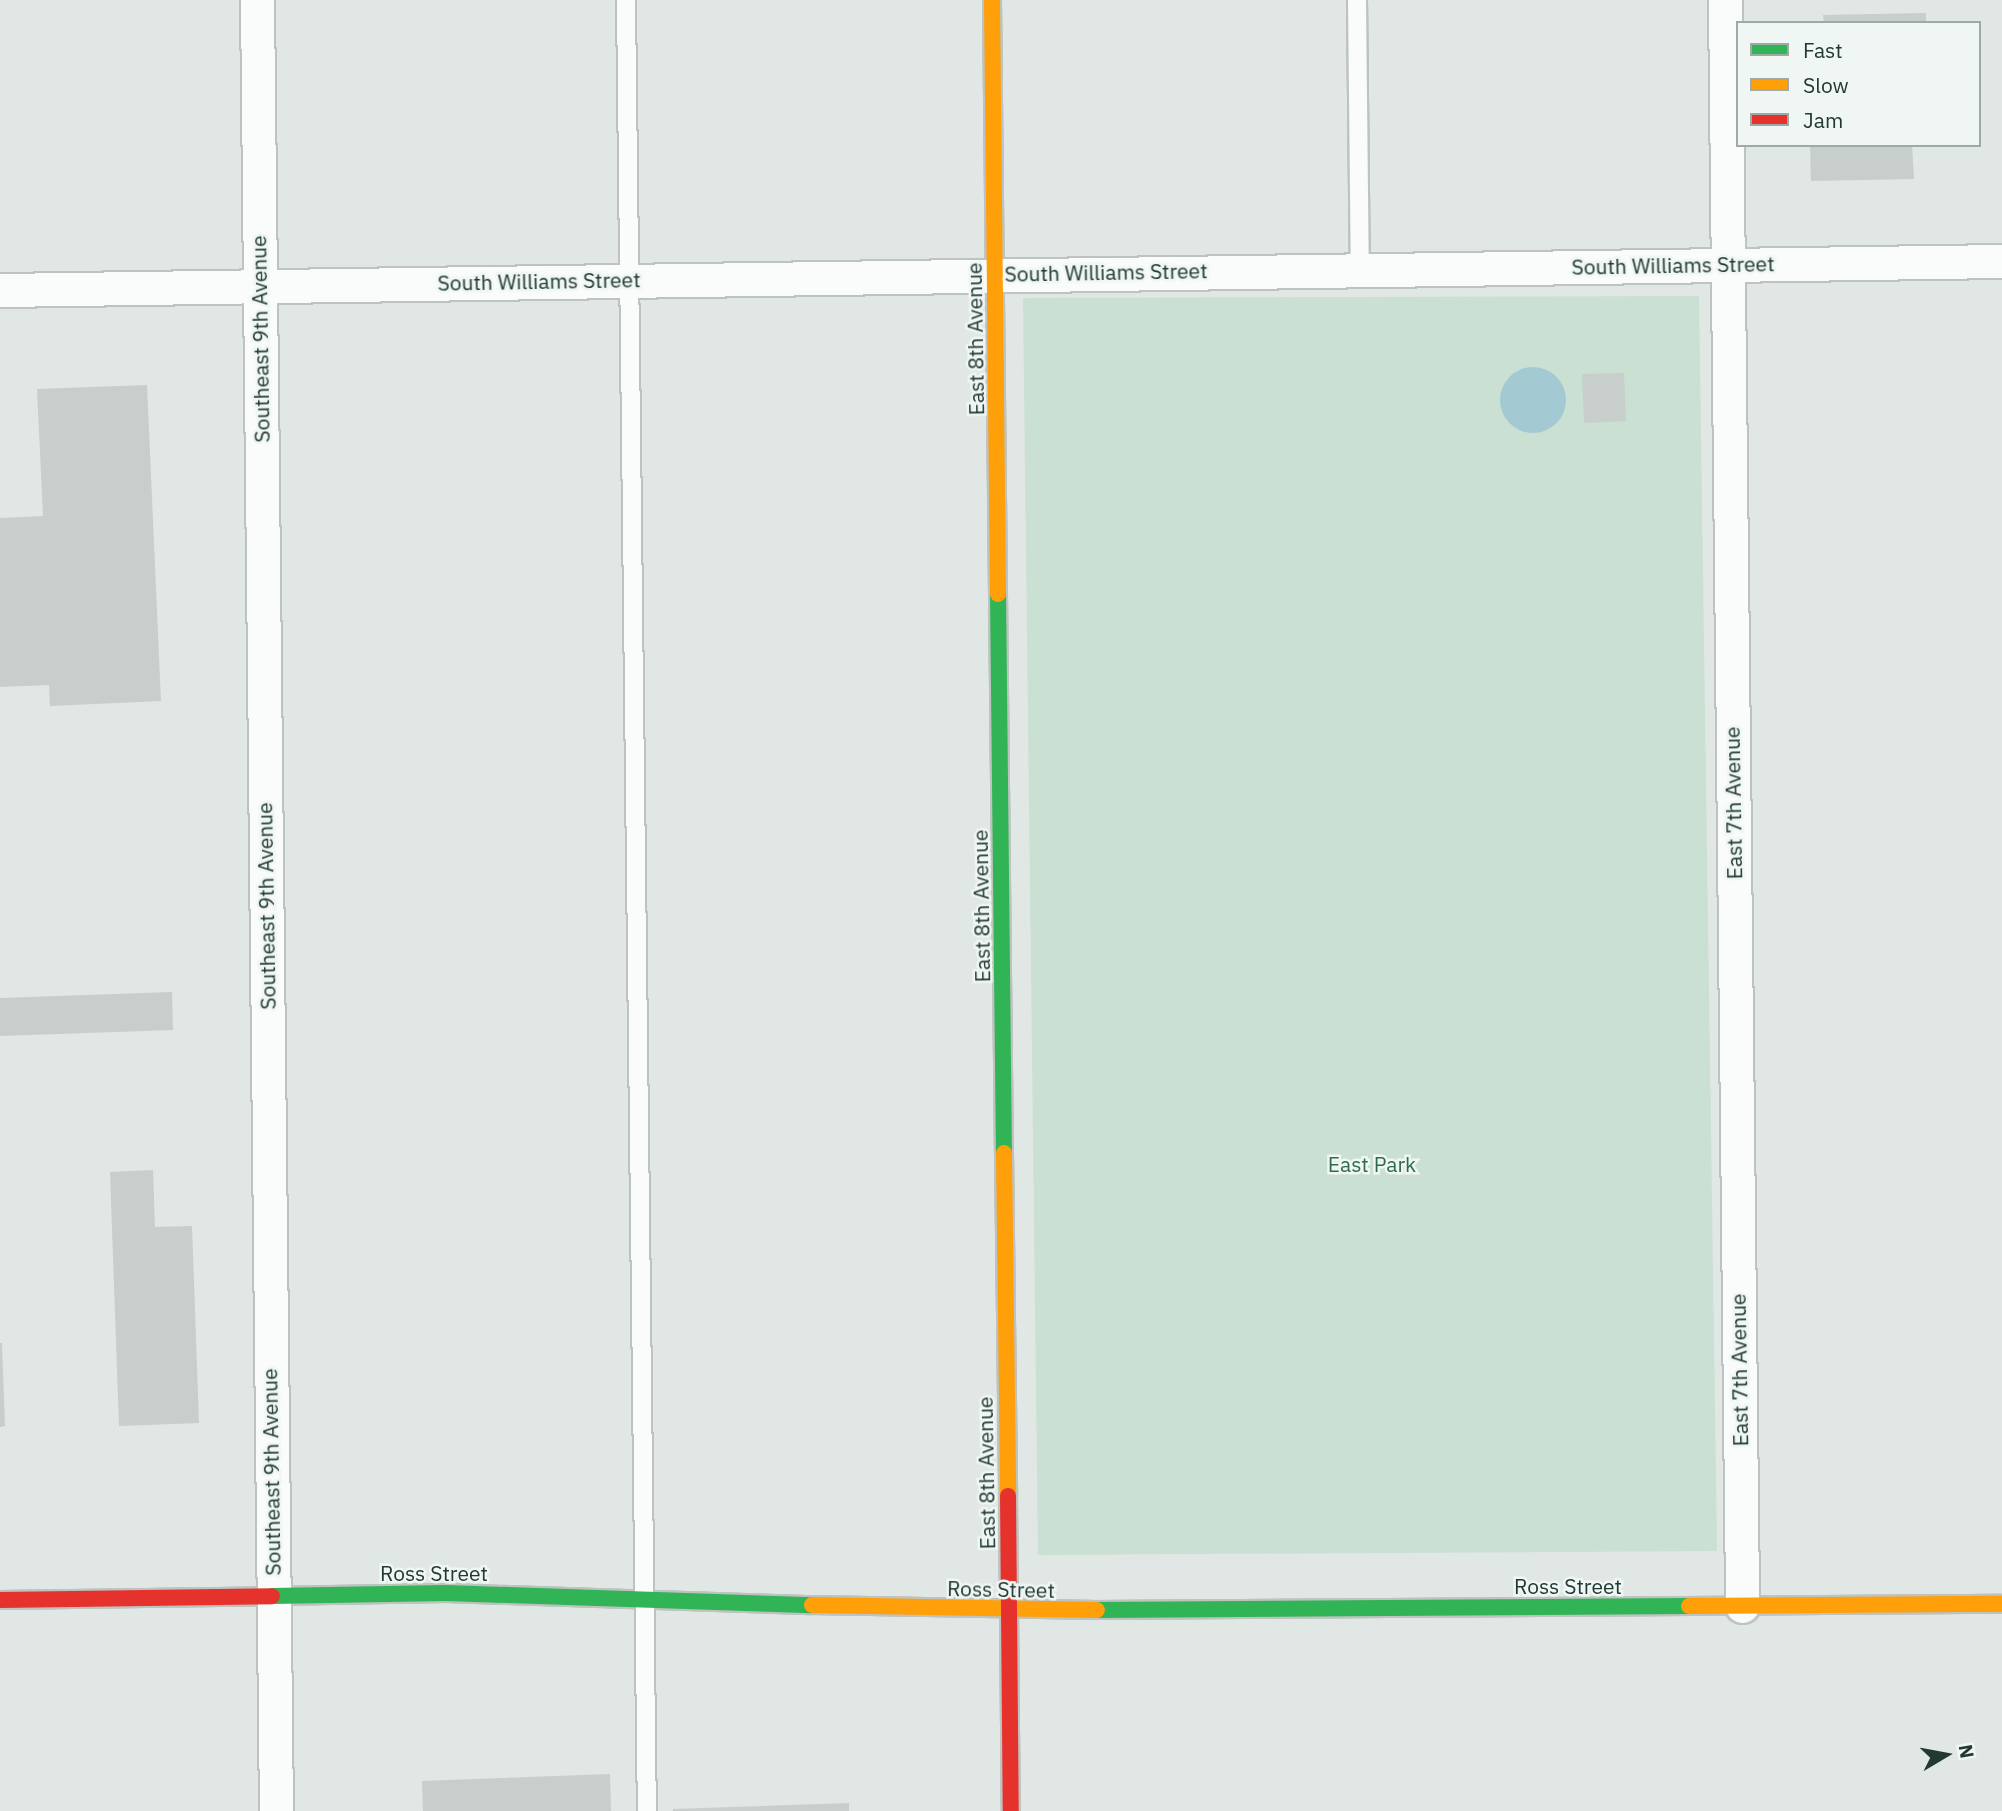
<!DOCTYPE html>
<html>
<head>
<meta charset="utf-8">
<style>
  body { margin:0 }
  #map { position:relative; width:2002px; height:1811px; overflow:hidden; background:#e1e7e4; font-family:"IBM Plex Sans",sans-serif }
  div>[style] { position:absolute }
  .green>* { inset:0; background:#cae0d2 }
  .water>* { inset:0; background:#a3cad3 }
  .round { border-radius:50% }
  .building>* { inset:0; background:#c8cecc }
  .roads { filter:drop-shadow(2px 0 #bec3c1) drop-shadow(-2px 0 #bec3c1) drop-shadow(0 2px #bec3c1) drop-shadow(0 -2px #bec3c1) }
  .lane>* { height:18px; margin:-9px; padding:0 9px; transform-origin:9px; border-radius:9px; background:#fafbfb }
  .street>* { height:33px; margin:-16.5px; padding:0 16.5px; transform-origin:16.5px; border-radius:16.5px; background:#fafbfb }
  .fast>* { height:16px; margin:-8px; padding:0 8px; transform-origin:8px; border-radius:8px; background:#30b455 }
  .slow>* { height:16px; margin:-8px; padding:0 8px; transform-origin:8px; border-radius:8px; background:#ff9f0a }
  .jam>* { height:16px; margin:-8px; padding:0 8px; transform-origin:8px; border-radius:8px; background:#e5322d }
  span { translate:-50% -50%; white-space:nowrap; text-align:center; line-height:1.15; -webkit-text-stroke:5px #eff6f3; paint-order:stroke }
  .street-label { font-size:21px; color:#213833 }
  .park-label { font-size:21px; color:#2d6d49 }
  .legend { position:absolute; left:1736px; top:21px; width:245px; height:126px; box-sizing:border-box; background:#eff6f3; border:2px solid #9daaa6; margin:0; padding:9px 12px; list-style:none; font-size:21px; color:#213833 }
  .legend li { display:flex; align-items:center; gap:14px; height:35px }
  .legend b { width:35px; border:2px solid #9daaa6 }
  .north { position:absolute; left:1911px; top:1720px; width:70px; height:70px; -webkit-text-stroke:5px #eff6f3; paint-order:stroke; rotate:80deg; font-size:19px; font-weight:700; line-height:28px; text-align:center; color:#213833 }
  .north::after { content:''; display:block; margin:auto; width:24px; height:32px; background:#213833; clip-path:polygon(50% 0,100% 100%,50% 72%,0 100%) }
</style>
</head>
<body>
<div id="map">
  <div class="green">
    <i style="clip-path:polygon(1699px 296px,1717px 1551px,1038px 1555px,1023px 298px)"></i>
  </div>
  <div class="water">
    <i class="round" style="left:1500px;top:367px;width:66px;height:66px"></i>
  </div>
  <div class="building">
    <i style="clip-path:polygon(1926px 13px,1926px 23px,1824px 23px,1823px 15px)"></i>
    <i style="clip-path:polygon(1810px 145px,1912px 145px,1914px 179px,1811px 181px)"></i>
    <i style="clip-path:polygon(1624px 373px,1626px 421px,1584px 423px,1582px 374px)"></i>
    <i style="clip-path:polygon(147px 385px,161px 701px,50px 706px,49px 685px,0 687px,0 518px,43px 516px,37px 389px)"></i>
    <i style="clip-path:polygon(172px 992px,173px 1030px,0 1036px,0 998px)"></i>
    <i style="clip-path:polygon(153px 1170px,155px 1227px,192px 1226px,199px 1423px,119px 1426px,110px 1172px)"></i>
    <i style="clip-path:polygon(0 1343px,2px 1343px,5px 1426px,0 1427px)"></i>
    <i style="clip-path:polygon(610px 1774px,611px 1811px,423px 1811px,422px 1781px)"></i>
    <i style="clip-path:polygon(849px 1803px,849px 1811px,673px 1811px,673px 1809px)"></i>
  </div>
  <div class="roads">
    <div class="lane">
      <i style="left:626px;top:0;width:1811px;rotate:89.34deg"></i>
      <i style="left:1357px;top:0;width:269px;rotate:89.4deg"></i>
    </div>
    <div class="street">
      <i style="left:257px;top:0;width:1811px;rotate:89.4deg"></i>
      <i style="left:1725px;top:0;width:1606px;rotate:89.39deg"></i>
      <i style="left:0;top:290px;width:2002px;rotate:-0.83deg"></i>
    </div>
    <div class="fast">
      <i style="left:998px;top:594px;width:559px;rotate:89.39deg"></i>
      <i style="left:272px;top:1596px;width:174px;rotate:-1deg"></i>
      <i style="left:446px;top:1593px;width:366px;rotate:1.9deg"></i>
      <i style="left:1097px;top:1610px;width:592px;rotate:-0.39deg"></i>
    </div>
    <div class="slow">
      <i style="left:992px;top:0;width:594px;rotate:89.42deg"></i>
      <i style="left:1004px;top:1153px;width:343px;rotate:89.3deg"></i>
      <i style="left:812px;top:1605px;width:285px;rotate:1deg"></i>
      <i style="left:1689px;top:1606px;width:313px;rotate:-0.4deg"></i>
    </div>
    <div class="jam">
      <i style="left:1008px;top:1496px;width:315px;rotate:89.5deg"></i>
      <i style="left:0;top:1600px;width:272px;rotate:-0.8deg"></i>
    </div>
  </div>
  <div class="street-label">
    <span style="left:1673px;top:265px;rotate:-1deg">South Williams Street</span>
    <span style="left:1106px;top:272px;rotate:-1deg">South Williams Street</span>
    <span style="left:539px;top:281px;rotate:-1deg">South Williams Street</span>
    <span style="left:260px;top:339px;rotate:-91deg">Southeast 9th Avenue</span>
    <span style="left:975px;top:339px;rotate:-91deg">East 8th Avenue</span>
    <span style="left:1733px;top:803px;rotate:-91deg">East 7th Avenue</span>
    <span style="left:266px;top:906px;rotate:-91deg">Southeast 9th Avenue</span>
    <span style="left:981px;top:906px;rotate:-91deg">East 8th Avenue</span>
    <span style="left:1739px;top:1370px;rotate:-91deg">East 7th Avenue</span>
    <span style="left:271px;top:1472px;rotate:-91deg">Southeast 9th Avenue</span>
    <span style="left:986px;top:1473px;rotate:-91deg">East 8th Avenue</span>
    <span style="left:434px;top:1573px">Ross Street</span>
    <span style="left:1568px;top:1586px">Ross Street</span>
    <span style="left:1001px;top:1589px;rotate:1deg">Ross Street</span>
  </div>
  <div class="park-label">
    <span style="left:1372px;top:1164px">East Park</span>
  </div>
  <ul class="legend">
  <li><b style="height:9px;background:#30b455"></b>Fast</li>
  <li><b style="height:9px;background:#ff9f0a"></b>Slow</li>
  <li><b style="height:9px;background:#e5322d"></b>Jam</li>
  </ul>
  <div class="north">N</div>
</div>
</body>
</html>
